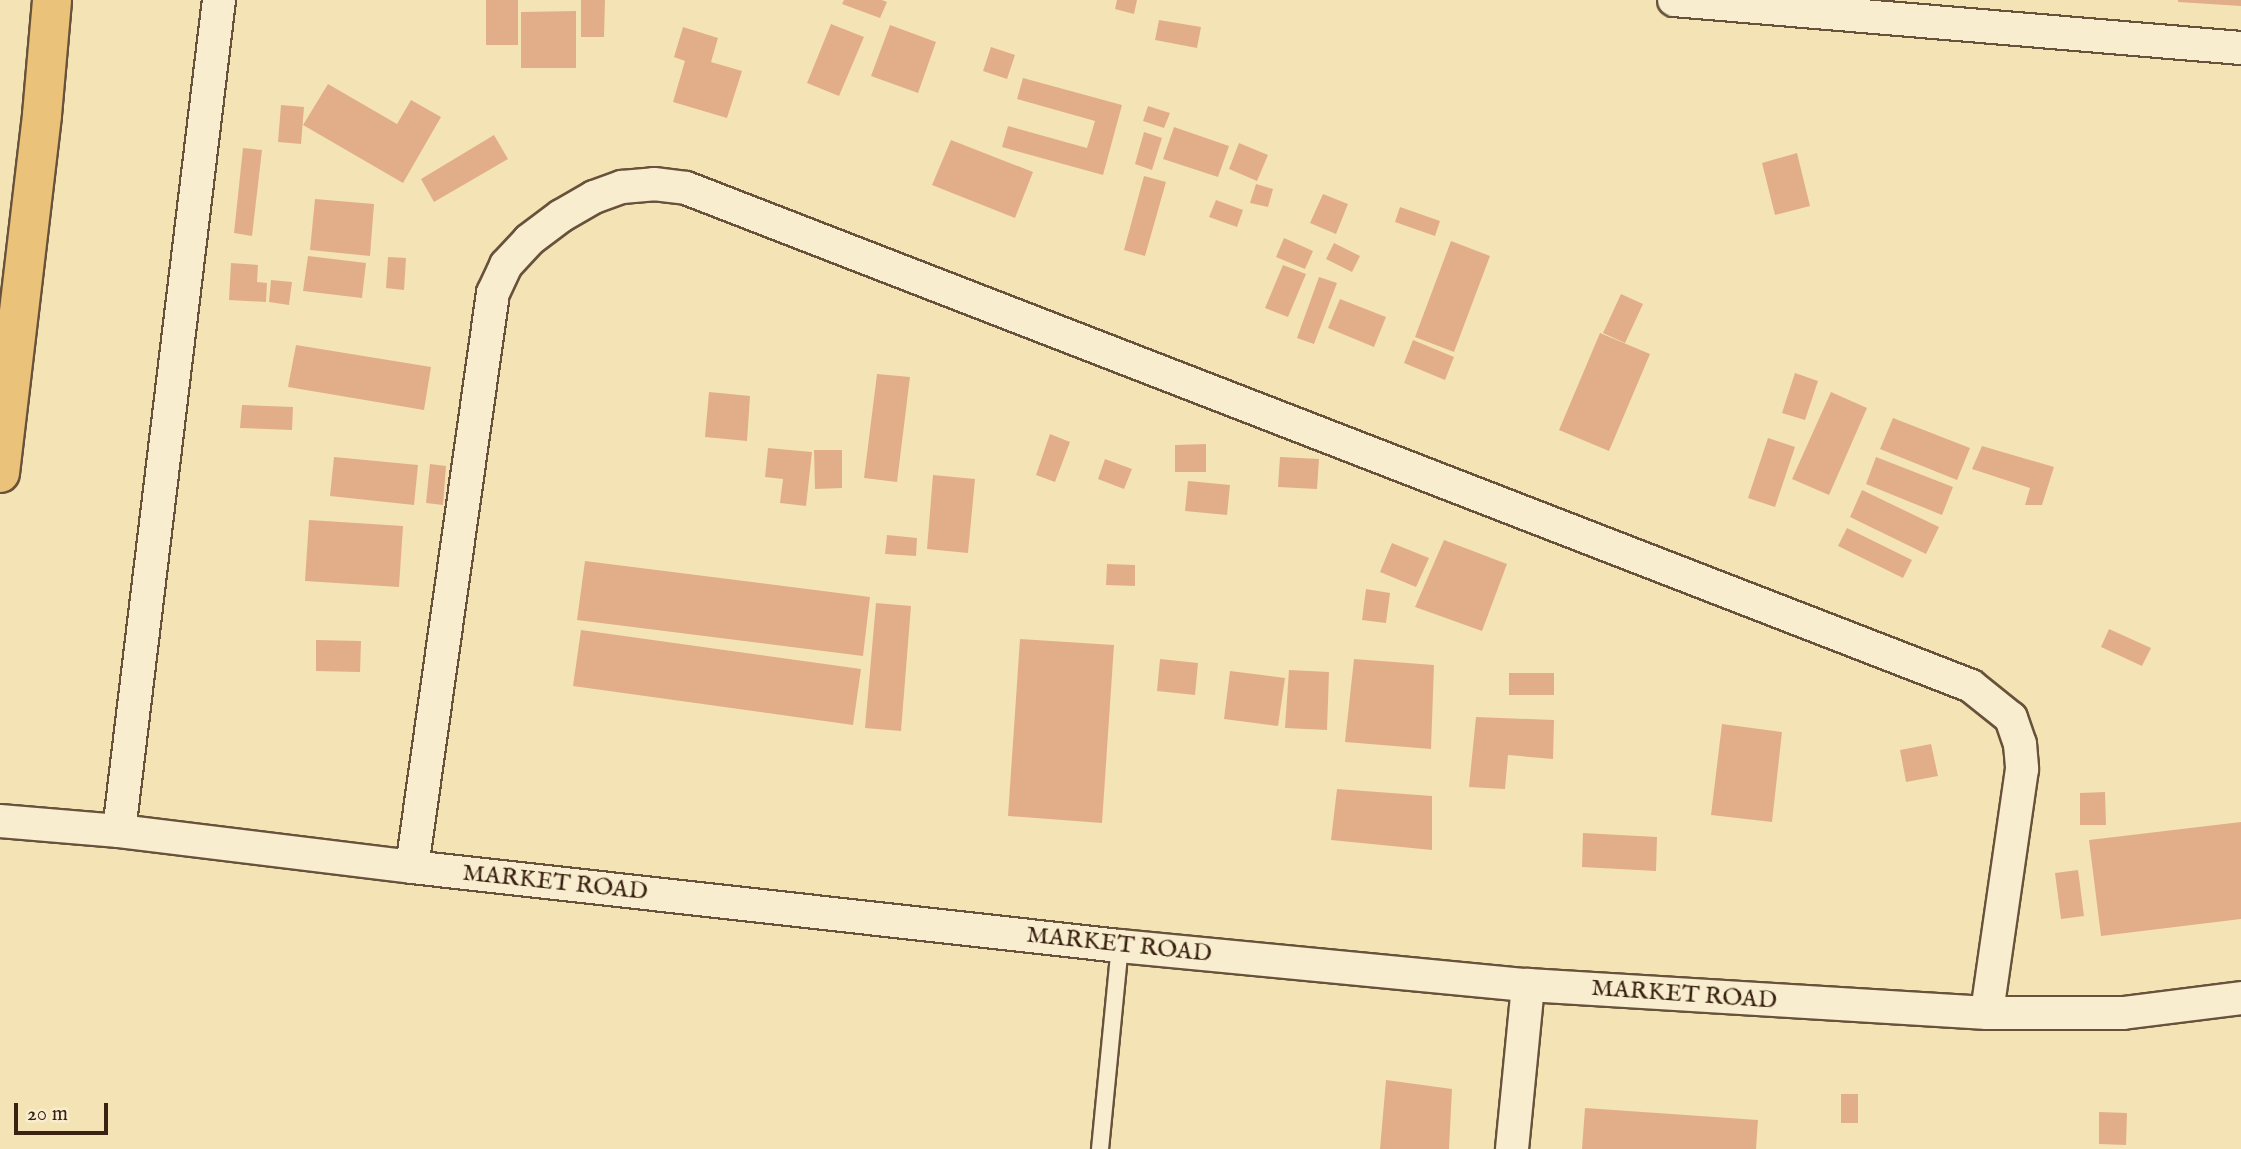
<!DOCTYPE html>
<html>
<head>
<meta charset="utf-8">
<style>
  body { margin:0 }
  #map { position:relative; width:2241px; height:1149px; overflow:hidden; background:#f4e4b5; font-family:"IM FELL English",serif }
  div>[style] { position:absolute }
  .building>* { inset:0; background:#e2ae8a }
  .roads { filter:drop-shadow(2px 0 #68523b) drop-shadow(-2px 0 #68523b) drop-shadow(0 2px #68523b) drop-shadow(0 -2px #68523b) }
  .lane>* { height:16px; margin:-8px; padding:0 8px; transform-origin:8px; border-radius:8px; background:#f8edcf }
  .street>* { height:32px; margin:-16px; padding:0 16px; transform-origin:16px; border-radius:16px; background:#f8edcf }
  .primary>* { height:38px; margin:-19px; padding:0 19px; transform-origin:19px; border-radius:19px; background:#eac27a }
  span { translate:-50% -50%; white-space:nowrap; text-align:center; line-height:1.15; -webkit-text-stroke:5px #f8edcf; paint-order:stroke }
  .street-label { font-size:24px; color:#3a2212 }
  .scale { position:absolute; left:14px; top:1103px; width:94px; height:32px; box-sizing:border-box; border:4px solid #3a2212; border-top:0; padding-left:9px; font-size:21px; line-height:24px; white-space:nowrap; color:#3a2212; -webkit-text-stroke:5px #f8edcf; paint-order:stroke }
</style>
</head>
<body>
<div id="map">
  <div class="building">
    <i style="clip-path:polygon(486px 0,518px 0,518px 45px,486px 45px)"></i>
    <i style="clip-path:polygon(581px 0,605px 0,604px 37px,581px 37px)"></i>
    <i style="clip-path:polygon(844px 0,882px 0,887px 2px,880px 18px,842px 4px)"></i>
    <i style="clip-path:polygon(1117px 0,1137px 0,1134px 14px,1115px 9px)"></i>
    <i style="clip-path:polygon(2178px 0,2241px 0,2241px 6px,2178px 2px)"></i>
    <i style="clip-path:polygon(576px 11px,576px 68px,521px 68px,521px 12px)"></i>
    <i style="clip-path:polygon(1159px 20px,1201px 27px,1197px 48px,1155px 40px)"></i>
    <i style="clip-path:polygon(831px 24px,864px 37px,839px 96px,807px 83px)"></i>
    <i style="clip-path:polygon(890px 25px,936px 42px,918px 93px,871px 76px)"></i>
    <i style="clip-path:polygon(683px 27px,718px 38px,711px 62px,742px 71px,727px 118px,673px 102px,685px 61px,674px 57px)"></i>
    <i style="clip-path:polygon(991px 47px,1015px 55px,1007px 79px,983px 71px)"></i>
    <i style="clip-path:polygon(1023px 78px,1122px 105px,1103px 175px,1002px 147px,1008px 126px,1087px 148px,1095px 121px,1017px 99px)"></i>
    <i style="clip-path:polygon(328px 84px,397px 124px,411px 100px,441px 117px,403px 183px,303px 125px)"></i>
    <i style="clip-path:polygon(281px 105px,304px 107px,301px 144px,278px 142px)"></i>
    <i style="clip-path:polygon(1148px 106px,1170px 113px,1164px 128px,1143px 121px)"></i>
    <i style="clip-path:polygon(1174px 127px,1229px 146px,1218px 177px,1163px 159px)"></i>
    <i style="clip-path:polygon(1144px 132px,1162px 138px,1152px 170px,1135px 164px)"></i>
    <i style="clip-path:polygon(494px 135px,508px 159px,434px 202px,421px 179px)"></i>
    <i style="clip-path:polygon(951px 140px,1033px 172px,1015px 218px,932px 185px)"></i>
    <i style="clip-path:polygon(1239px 143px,1268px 155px,1257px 181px,1229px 169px)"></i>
    <i style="clip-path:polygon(243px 148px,262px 150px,252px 236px,234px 233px)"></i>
    <i style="clip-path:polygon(1797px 153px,1810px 206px,1775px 215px,1762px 163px)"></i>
    <i style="clip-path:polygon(1144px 176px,1166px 182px,1145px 256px,1124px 250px)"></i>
    <i style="clip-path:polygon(1256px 184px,1273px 189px,1268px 207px,1250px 203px)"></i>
    <i style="clip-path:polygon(1323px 194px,1348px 204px,1336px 234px,1310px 223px)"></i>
    <i style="clip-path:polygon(315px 199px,374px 204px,370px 256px,310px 250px)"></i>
    <i style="clip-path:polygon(1216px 200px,1243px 210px,1237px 227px,1209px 217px)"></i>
    <i style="clip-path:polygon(1400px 207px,1440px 221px,1435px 236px,1395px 222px)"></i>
    <i style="clip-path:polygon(1284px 238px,1313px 251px,1305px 269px,1276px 257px)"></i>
    <i style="clip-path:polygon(1451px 241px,1490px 256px,1454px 352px,1415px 337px)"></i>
    <i style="clip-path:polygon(1334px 243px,1360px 256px,1352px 272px,1326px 259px)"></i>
    <i style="clip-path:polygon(308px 256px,366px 263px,362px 298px,303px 291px)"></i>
    <i style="clip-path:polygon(388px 257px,406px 258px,404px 290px,386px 288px)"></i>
    <i style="clip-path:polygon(231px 263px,258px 265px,257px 282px,267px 283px,266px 302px,229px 300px)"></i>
    <i style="clip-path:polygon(1283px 265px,1306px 274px,1288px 317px,1265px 308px)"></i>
    <i style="clip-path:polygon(1319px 277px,1337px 283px,1314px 344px,1297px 338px)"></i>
    <i style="clip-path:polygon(271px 280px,292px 282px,289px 305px,269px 302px)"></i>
    <i style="clip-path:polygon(1621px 294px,1643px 304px,1625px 343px,1603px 333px)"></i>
    <i style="clip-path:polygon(1340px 299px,1386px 317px,1374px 347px,1328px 328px)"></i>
    <i style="clip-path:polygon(1600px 333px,1650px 354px,1609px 451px,1559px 430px)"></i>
    <i style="clip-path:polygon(1413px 340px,1454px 357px,1445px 380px,1404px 363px)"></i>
    <i style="clip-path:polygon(296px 345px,431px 367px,424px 410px,288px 387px)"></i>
    <i style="clip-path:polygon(1795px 373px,1818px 381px,1805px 420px,1782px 413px)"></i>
    <i style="clip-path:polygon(877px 374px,910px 377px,897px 482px,864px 478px)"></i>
    <i style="clip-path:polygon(709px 392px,750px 396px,747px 441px,705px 437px)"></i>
    <i style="clip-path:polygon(1831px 392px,1867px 408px,1829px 495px,1792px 479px)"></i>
    <i style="clip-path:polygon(242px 405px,293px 407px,292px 430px,240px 428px)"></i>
    <i style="clip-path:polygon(1893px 418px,1970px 448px,1957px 480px,1880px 449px)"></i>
    <i style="clip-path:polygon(1050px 434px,1070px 442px,1055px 482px,1036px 475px)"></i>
    <i style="clip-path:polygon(1768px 438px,1795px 447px,1775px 507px,1748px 498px)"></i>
    <i style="clip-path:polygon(1206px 444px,1206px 472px,1175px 472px,1175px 445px)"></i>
    <i style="clip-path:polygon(1982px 446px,2054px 467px,2042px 505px,2025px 505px,2030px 488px,1972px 469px)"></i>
    <i style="clip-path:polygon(768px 448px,812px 452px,806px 506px,780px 503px,783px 479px,765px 477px)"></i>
    <i style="clip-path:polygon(814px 450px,842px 450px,842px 488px,815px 489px)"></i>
    <i style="clip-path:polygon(334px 457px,418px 465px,414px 505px,330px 496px)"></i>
    <i style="clip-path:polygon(1280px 457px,1319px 459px,1317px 489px,1278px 487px)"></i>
    <i style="clip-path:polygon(1876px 457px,1953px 487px,1942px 515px,1866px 484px)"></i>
    <i style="clip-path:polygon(1105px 459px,1132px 469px,1124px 489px,1098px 479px)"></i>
    <i style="clip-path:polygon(430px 464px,446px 466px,443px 505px,426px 503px)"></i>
    <i style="clip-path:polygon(933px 475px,975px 479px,968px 553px,927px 549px)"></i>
    <i style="clip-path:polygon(1188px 481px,1230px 485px,1227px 515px,1185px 511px)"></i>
    <i style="clip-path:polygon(1862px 490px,1939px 527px,1926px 554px,1850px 517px)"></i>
    <i style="clip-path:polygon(309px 520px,403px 526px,399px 587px,305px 581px)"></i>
    <i style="clip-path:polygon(1847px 528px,1912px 560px,1903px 578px,1838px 546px)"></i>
    <i style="clip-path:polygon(887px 535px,917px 538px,916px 556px,885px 554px)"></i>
    <i style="clip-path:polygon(1444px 540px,1507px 564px,1482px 631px,1415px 607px)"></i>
    <i style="clip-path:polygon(1392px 543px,1429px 558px,1416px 587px,1380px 572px)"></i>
    <i style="clip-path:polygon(585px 561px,870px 597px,863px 656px,577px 620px)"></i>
    <i style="clip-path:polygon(1107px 564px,1135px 565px,1135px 586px,1106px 585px)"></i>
    <i style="clip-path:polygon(1366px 589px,1390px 593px,1386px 623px,1362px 620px)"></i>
    <i style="clip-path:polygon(876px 603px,911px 606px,901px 731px,865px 728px)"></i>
    <i style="clip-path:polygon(2109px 629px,2151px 648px,2142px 666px,2101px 647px)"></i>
    <i style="clip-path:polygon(581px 630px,861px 669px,853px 725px,573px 686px)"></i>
    <i style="clip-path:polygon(1020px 639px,1114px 645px,1102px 823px,1008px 816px)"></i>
    <i style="clip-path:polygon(316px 640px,361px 641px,360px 672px,316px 671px)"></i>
    <i style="clip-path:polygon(1160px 659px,1198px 663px,1195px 695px,1157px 691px)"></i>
    <i style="clip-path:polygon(1354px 659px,1434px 665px,1431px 749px,1345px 742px)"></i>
    <i style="clip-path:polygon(1289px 670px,1329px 672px,1327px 730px,1285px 728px)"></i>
    <i style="clip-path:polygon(1230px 671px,1285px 678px,1278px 726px,1224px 719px)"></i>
    <i style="clip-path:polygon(1509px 673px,1554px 673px,1554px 695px,1509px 695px)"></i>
    <i style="clip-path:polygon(1476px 717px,1554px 720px,1553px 759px,1508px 755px,1505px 789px,1469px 787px)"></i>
    <i style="clip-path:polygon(1722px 724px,1782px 732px,1772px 822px,1711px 815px)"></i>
    <i style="clip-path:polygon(1931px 744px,1938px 776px,1906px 782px,1900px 750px)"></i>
    <i style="clip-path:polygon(1337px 789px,1432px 796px,1432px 850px,1331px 840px)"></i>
    <i style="clip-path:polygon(2105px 792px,2106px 825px,2080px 825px,2080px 793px)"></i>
    <i style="clip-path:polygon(2241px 822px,2241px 919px,2101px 936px,2089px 840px)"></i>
    <i style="clip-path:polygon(1583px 833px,1657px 837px,1656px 871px,1582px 867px)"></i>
    <i style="clip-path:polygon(2078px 870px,2084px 916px,2061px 919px,2055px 873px)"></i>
    <i style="clip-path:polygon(1386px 1080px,1452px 1089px,1449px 1149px,1380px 1149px)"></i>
    <i style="clip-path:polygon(1841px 1094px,1858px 1094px,1858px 1123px,1841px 1123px)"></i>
    <i style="clip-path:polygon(1585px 1108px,1758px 1120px,1756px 1149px,1582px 1149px)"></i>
    <i style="clip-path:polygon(2099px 1112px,2127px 1113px,2126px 1145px,2099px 1144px)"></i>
  </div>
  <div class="roads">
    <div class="lane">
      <i style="left:1100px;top:1149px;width:204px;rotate:-84.4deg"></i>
    </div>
    <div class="street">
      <i style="left:1674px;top:0;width:569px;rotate:4.84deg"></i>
      <i style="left:0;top:821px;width:119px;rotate:4.8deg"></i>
      <i style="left:119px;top:831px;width:295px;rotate:7deg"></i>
      <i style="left:412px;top:867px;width:712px;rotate:6.37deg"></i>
      <i style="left:1120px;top:946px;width:410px;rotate:5.5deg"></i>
      <i style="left:1528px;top:985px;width:460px;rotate:3.5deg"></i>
      <i style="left:1987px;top:1013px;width:136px"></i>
      <i style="left:2123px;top:1013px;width:119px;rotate:-7.2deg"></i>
      <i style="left:119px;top:831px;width:837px;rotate:-83.14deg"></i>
      <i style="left:412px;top:867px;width:580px;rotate:-81.97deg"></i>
      <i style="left:493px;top:293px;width:31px;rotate:-65deg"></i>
      <i style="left:506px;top:265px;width:34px;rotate:-47deg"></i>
      <i style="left:529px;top:240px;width:40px;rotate:-37deg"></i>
      <i style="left:561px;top:216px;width:38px;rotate:-30deg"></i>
      <i style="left:594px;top:197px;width:30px;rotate:-20deg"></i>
      <i style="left:622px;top:187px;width:32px;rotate:-5deg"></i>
      <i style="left:654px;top:184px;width:32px;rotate:7deg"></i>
      <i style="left:686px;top:188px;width:1378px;rotate:21.18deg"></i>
      <i style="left:1971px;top:686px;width:51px;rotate:38.7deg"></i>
      <i style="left:2011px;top:718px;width:28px;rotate:71deg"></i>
      <i style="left:2020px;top:744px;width:25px;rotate:85deg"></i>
      <i style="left:2022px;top:769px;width:246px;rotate:98.2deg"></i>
      <i style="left:1512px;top:1149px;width:165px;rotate:-84.4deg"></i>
    </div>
    <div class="primary">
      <i style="left:0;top:473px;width:360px;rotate:-83.3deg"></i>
      <i style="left:42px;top:115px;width:115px;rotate:-85deg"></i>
    </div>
  </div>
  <div class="street-label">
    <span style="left:555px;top:883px;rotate:6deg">MARKET ROAD</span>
    <span style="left:1119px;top:945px;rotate:6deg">MARKET ROAD</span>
    <span style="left:1684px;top:995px;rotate:4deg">MARKET ROAD</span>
  </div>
  <div class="scale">20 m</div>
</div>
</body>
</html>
